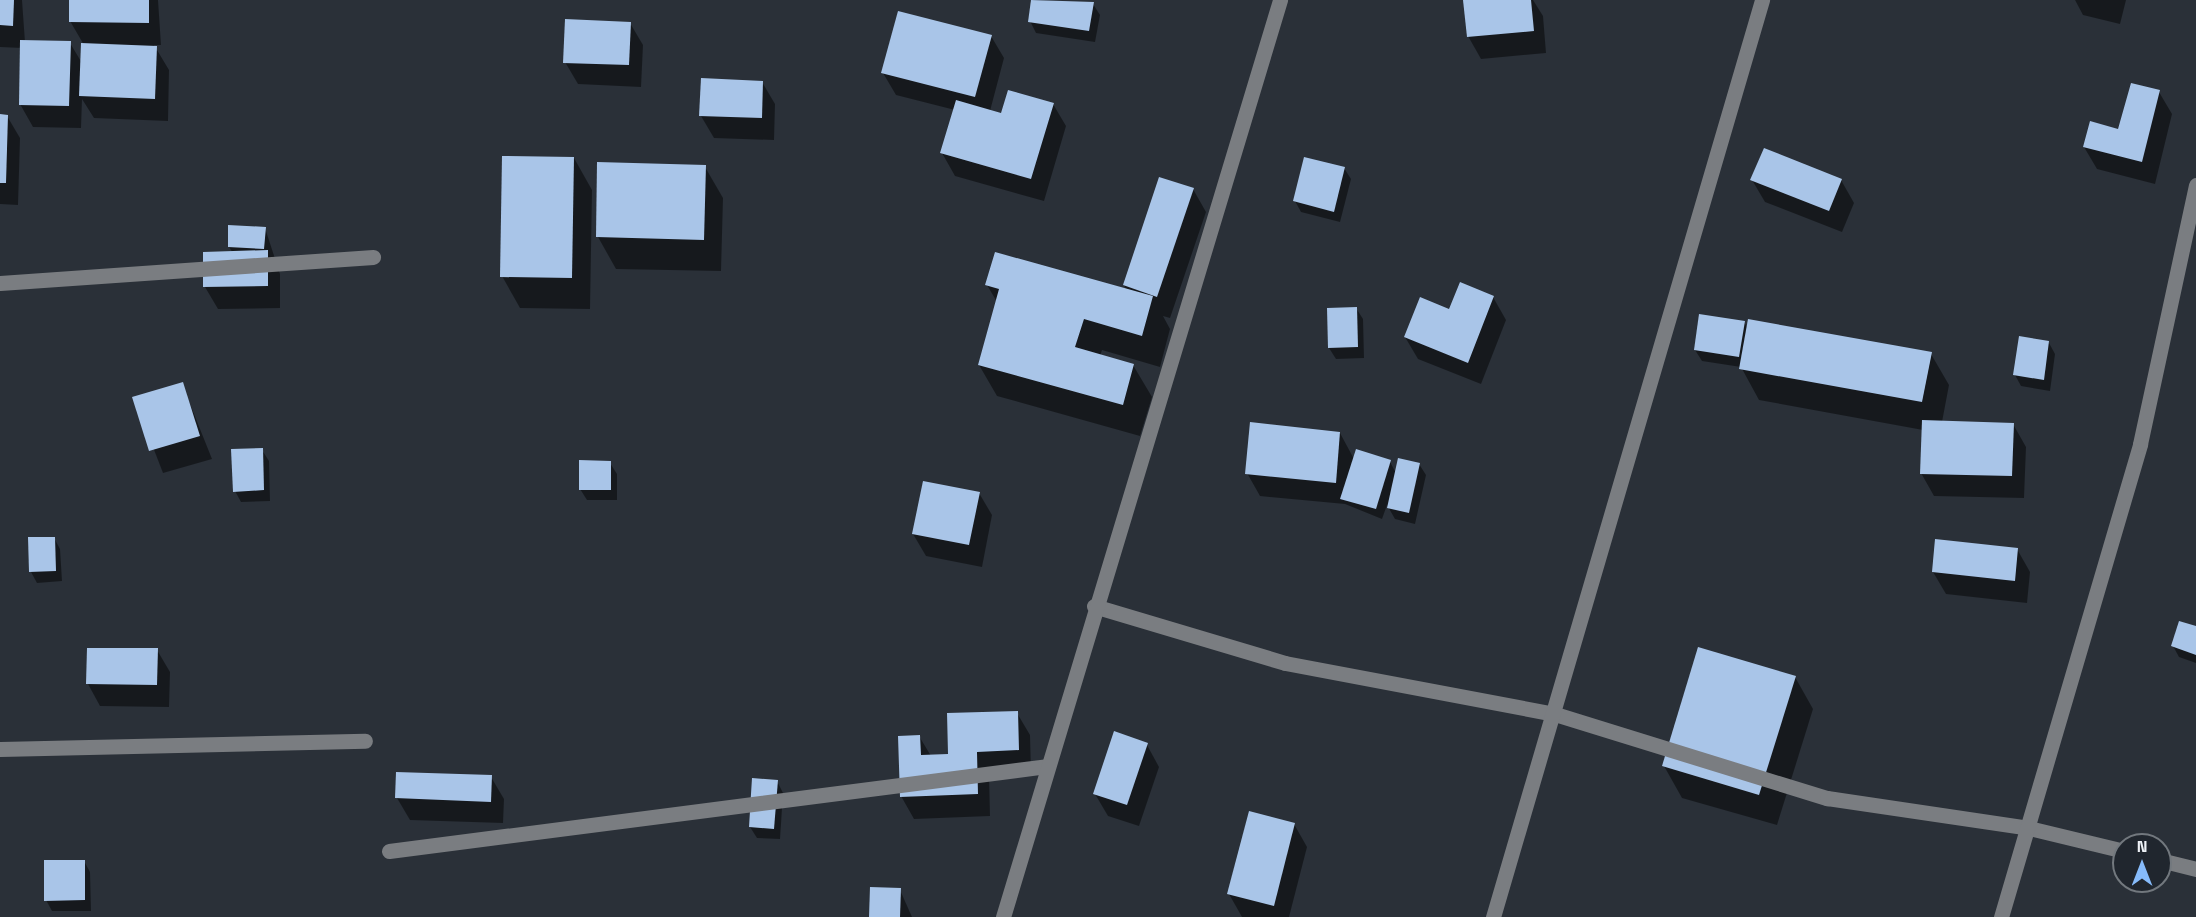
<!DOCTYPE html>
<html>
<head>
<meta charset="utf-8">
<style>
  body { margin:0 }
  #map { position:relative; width:2196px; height:917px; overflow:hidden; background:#2a3038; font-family:"Space Grotesk",sans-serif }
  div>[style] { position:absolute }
  .shadow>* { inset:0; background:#0007 }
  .building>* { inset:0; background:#a9c5e8 }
  .minor>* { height:15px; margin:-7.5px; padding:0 7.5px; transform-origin:7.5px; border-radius:7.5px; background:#7a7d81 }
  span { translate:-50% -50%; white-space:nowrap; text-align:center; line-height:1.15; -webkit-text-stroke:6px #20262e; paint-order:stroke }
  .north { position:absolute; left:2112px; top:833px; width:60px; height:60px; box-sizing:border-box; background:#20262e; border:2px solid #72787e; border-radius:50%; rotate:0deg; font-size:16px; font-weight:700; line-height:24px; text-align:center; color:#eef2f7 }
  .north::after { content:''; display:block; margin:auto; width:21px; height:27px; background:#86bbfb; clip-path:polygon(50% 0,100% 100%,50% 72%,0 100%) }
</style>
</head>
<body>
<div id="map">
  <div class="shadow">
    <i style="clip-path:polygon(0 0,22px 0,25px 42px,70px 43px,82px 63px,84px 45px,70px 21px,71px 0,158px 0,161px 45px,154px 45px,169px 70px,168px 121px,94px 118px,82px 99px,81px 128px,33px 127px,20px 104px,22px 48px,0 47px)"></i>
    <i style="clip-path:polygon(1033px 0,1093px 4px,1100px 15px,1095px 42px,1036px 33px,1030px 21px)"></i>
    <i style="clip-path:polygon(1464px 0,1533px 0,1543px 16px,1546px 53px,1481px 59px,1468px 36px)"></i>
    <i style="clip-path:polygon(2075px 0,2126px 0,2120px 24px,2083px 15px)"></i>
    <i style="clip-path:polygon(630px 23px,643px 45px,641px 87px,578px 84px,565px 62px)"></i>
    <i style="clip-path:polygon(991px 36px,1004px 58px,990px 111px,1002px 115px,1053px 104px,1066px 126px,1044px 201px,955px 176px,942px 153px,955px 110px,896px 95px,883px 73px)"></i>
    <i style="clip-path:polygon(762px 82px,775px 104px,774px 140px,714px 138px,701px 116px)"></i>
    <i style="clip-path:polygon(2159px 92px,2172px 114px,2155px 184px,2097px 169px,2084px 147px,2119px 131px)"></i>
    <i style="clip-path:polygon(0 116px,7px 116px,20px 138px,18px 205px,0 204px)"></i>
    <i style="clip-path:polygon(574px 158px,592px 190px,590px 309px,520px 308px,502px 276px)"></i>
    <i style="clip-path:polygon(705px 167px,723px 198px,721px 271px,616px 269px,598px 237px)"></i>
    <i style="clip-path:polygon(1344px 168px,1351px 179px,1340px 222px,1301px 212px,1295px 201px)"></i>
    <i style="clip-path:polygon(1752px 180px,1841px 180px,1854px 203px,1842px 232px,1765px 202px)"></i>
    <i style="clip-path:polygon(1193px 189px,1206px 212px,1170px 318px,1163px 316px,1170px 329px,1160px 367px,1102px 350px,1100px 356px,1133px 365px,1152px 397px,1140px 436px,997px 396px,979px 365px,997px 302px,987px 285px,1127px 291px,1124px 285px)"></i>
    <i style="clip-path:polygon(265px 228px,280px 274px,280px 308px,218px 309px,205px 287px,233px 253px,229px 247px)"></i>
    <i style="clip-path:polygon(1493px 297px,1506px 320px,1481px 384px,1418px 359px,1405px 337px,1449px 311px)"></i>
    <i style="clip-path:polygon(1356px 308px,1363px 319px,1364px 358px,1336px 359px,1329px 348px)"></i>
    <i style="clip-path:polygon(1744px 322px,1748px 329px,1931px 354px,1949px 385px,1942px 422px,2013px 424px,2026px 447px,2024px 498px,1934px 496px,1921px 473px,1923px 430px,1759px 400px,1741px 367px,1702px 361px,1695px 350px)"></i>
    <i style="clip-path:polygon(2049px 343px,2055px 354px,2050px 391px,2021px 386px,2015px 375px)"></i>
    <i style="clip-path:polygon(182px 384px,212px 459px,163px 473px,134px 398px)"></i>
    <i style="clip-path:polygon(1340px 433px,1354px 459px,1390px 462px,1396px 473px,1419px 464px,1426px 475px,1415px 524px,1395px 519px,1387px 505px,1382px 519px,1345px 504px,1260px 496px,1247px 473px)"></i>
    <i style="clip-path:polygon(262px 450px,269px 461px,270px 501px,241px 502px,235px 491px)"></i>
    <i style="clip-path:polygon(610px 463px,617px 474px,617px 500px,587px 500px,580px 489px)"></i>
    <i style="clip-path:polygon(979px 493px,992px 515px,982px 567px,926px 556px,913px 534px)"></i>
    <i style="clip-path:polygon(54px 538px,60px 549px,62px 581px,37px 583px,31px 572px)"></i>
    <i style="clip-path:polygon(2017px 549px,2030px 572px,2027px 603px,1946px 594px,1933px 572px)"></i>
    <i style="clip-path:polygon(2196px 628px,2196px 663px,2179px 657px,2173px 646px)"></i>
    <i style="clip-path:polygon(157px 650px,170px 672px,169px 707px,100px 706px,88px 684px)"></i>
    <i style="clip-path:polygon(1795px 677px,1813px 709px,1777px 825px,1682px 798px,1664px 766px)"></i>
    <i style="clip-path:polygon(1017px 713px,1030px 735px,1031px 772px,989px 774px,990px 816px,914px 819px,901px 796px,919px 736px,931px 756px,950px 756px)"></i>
    <i style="clip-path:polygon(1147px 745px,1159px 767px,1139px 826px,1108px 816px,1095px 794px)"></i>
    <i style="clip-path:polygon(491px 777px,504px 799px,503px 823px,410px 820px,397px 798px)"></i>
    <i style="clip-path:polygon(777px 781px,783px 793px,780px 839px,757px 838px,750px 827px)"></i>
    <i style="clip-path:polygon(1294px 824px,1307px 847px,1289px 917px,1242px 917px,1229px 894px)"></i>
    <i style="clip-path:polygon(84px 861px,90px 872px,91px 911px,52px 911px,46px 900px)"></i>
    <i style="clip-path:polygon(900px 890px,912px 917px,870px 917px)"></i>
  </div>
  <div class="building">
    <i style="clip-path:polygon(0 0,14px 0,13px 26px,0 25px)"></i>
    <i style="clip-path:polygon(69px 0,149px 0,149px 23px,69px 22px)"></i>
    <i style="clip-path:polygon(1031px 0,1094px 2px,1089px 31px,1028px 22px)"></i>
    <i style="clip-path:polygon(1463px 0,1531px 0,1534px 31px,1467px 37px)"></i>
    <i style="clip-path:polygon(898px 11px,992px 35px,975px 97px,881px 73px)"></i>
    <i style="clip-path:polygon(565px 19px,631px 22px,629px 65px,563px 63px)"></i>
    <i style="clip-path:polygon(20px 40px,71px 41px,69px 106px,19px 105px)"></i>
    <i style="clip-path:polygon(81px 43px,157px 46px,155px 99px,79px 96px)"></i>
    <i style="clip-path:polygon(701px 78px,763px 81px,762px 118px,699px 116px)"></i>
    <i style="clip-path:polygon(2131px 83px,2160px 90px,2142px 162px,2083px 147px,2090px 121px,2118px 129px)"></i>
    <i style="clip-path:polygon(1008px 90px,1054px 103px,1031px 179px,940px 153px,956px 100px,1001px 113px)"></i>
    <i style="clip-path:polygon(0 114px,8px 115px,6px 183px,0 183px)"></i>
    <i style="clip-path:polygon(1764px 148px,1842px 179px,1829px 211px,1750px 180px)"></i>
    <i style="clip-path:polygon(502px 156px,574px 157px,572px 278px,500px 277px)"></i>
    <i style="clip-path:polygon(1304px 157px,1345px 167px,1334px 212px,1293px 201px)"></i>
    <i style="clip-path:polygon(597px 162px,706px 165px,704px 240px,596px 237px)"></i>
    <i style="clip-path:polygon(1159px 177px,1194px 188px,1157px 297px,1123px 285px)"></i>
    <i style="clip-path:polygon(228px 225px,266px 227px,264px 249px,228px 247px)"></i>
    <i style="clip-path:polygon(268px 250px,268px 286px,203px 287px,203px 252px)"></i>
    <i style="clip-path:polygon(995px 252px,1153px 296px,1142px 336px,1084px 319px,1075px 347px,1134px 364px,1123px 405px,978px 365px,999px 289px,985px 285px)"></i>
    <i style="clip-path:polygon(1460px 282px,1494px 296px,1468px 363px,1404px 337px,1420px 297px,1449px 309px)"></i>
    <i style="clip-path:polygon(1357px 307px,1358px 347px,1328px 348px,1327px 308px)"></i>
    <i style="clip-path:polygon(1699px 314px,1745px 321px,1739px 357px,1694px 350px)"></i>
    <i style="clip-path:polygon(1748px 319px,1932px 352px,1922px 402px,1739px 369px)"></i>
    <i style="clip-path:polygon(2019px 336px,2049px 341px,2044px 380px,2013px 375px)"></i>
    <i style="clip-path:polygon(183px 382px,200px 436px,149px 451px,132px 397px)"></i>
    <i style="clip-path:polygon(1922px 420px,2014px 423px,2012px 476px,1920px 474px)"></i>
    <i style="clip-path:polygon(1250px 422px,1340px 432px,1336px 483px,1245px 474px)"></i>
    <i style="clip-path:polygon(263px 448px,264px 490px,233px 492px,231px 449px)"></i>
    <i style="clip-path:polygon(1356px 449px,1391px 460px,1376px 509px,1340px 499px)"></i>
    <i style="clip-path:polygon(1398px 458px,1420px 463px,1409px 513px,1387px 508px)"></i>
    <i style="clip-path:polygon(579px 460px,611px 461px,611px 490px,579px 490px)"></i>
    <i style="clip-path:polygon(923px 481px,980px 492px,969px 545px,912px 534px)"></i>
    <i style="clip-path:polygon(28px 537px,55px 537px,56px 571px,29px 572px)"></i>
    <i style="clip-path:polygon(1935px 539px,2018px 548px,2015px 581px,1932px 572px)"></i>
    <i style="clip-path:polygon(2179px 621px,2196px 626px,2196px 655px,2171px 646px)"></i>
    <i style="clip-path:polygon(1698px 647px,1796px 676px,1759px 795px,1662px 766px)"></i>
    <i style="clip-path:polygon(87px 648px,158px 648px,157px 685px,86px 684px)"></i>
    <i style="clip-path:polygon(1018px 711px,1019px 750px,977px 752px,978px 794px,900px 797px,898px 736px,920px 735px,921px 755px,948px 754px,947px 713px)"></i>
    <i style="clip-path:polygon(1114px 731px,1148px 743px,1127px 805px,1093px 794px)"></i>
    <i style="clip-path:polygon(396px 772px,492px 775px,491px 802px,395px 798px)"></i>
    <i style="clip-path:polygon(752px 778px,778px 780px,774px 829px,749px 827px)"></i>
    <i style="clip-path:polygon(1249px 811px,1295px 823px,1274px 906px,1227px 894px)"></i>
    <i style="clip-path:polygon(44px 860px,85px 860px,85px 900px,44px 901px)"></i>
    <i style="clip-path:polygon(870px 887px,901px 888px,900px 917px,869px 917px)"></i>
  </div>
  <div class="minor">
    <i style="left:0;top:283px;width:374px;rotate:-4deg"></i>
    <i style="left:1094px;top:606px;width:199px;rotate:16.6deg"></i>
    <i style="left:1285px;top:663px;width:275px;rotate:10.7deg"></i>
    <i style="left:1555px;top:714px;width:285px;rotate:17.2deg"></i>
    <i style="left:1827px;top:798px;width:204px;rotate:8.4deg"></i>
    <i style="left:2029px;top:828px;width:98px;rotate:13.6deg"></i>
    <i style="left:0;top:749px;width:365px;rotate:-1.3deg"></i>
    <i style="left:389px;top:851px;width:663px;rotate:-7.36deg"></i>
    <i style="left:2160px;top:860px;width:37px;rotate:14deg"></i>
    <i style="left:1003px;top:917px;width:958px;rotate:-73.19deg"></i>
    <i style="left:1493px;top:917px;width:956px;rotate:-73.65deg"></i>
    <i style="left:2001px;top:917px;width:493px;rotate:-73.6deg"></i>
    <i style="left:2140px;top:444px;width:265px;rotate:-77.8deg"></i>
  </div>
  <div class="north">N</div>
</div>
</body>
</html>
